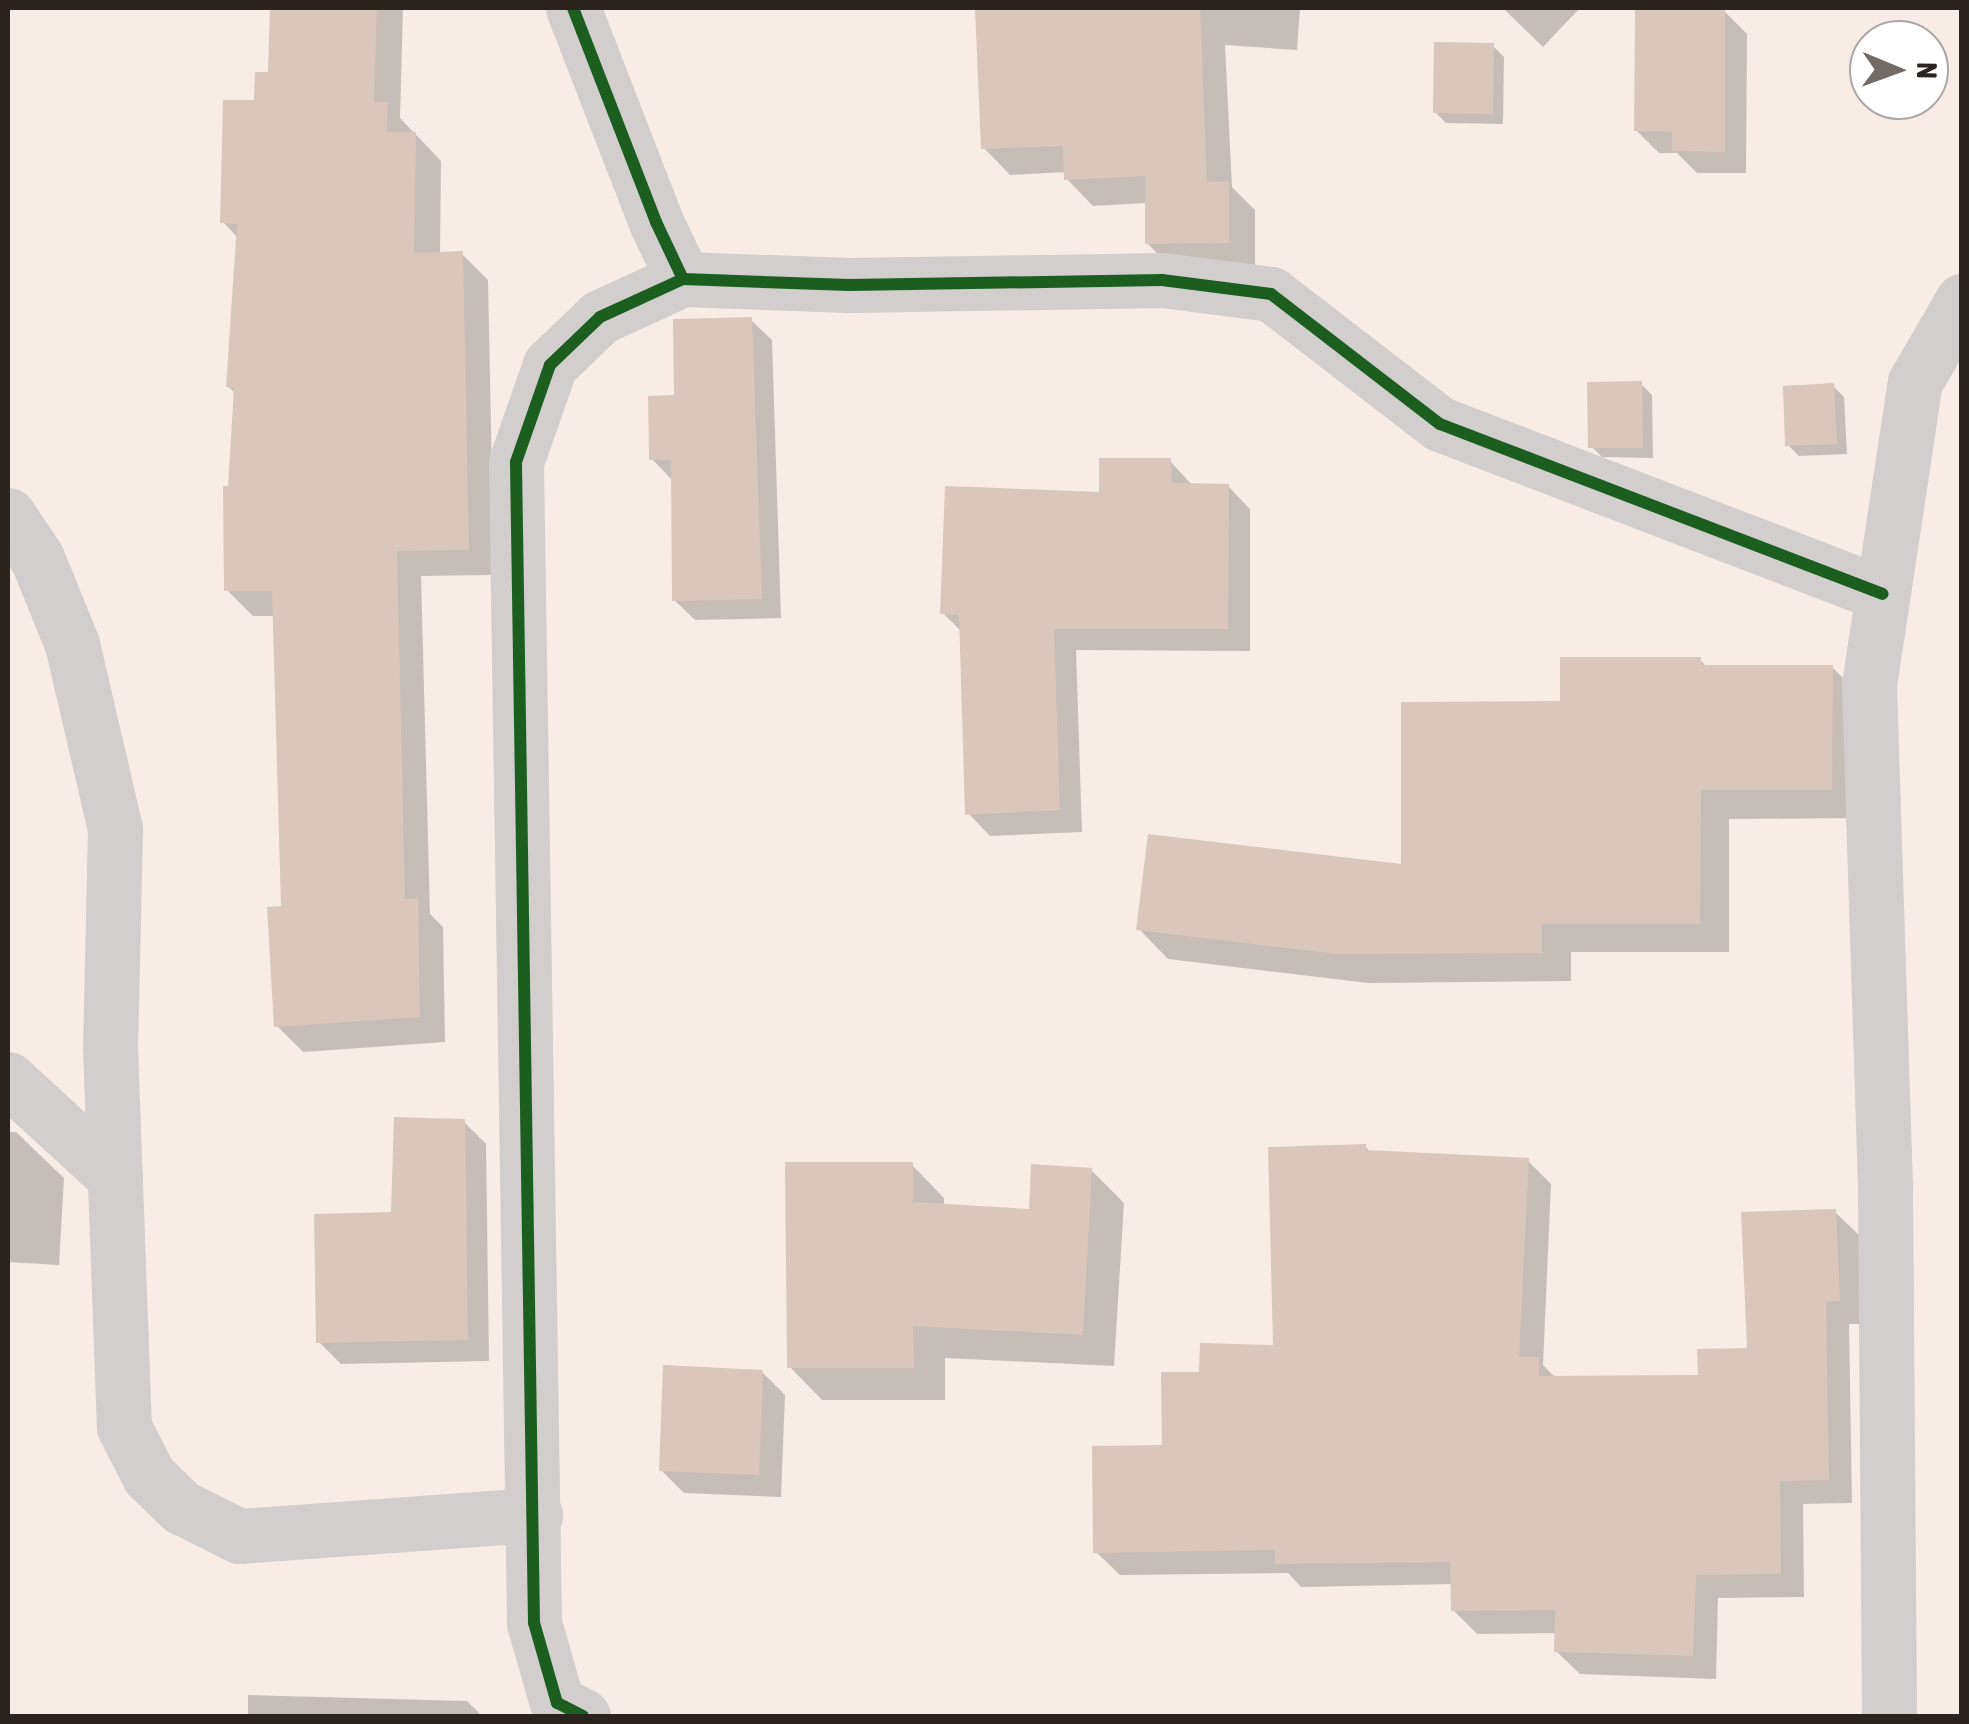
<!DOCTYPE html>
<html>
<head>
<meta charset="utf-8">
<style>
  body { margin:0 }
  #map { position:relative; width:1969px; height:1724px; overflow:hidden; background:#f7ede6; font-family:"Asap Condensed",sans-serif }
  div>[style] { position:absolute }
  .shadow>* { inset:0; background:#0003 }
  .building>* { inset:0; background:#dac6bc }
  .minor>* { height:55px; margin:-27.5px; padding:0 27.5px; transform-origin:27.5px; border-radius:27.5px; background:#d1cecd }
  .cycleway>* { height:12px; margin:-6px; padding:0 6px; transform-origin:6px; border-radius:6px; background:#1b5e20 }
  span { translate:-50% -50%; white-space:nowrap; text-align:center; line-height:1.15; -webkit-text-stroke:8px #fff; paint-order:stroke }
  .frame { position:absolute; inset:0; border:10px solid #2b231e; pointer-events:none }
  .north { position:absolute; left:1849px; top:20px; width:100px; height:100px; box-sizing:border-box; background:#fff; border:2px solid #aaa7a5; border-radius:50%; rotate:91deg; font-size:28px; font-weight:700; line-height:40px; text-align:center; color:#2b231e }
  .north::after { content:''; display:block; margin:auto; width:35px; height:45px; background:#726a64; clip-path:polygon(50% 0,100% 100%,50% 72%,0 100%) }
</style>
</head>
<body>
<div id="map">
  <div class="shadow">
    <i style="clip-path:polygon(272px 8px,403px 8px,400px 118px,441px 161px,440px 255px,462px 254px,488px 280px,494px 575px,421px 576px,430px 914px,443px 927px,445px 1042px,303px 1052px,277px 1026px,283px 908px,275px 616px,253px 616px,227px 590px,236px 394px,228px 386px,238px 238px,223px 222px,257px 103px,271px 74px)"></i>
    <i style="clip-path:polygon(978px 8px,1300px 8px,1297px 50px,1225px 45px,1232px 187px,1255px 210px,1255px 269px,1174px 270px,1147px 243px,1147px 203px,1093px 206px,1067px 179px,1066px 172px,1010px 175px,984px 148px)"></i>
    <i style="clip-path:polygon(1503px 8px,1580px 8px,1543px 47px)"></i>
    <i style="clip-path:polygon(1724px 11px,1747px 34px,1746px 173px,1697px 173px,1677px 153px,1659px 153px,1636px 130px)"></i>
    <i style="clip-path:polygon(1493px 46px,1504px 57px,1503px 124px,1446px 123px,1435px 112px)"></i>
    <i style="clip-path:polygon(751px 320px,772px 340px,781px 618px,695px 620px,674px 600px,673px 481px,652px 459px,676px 397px)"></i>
    <i style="clip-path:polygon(1641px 384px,1652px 395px,1653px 458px,1602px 457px,1591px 446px)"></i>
    <i style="clip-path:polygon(1833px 386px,1844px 397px,1847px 454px,1799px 456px,1788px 445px)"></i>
    <i style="clip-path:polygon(1170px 461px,1193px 486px,1228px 486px,1250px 509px,1250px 651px,1076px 650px,1082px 832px,990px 836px,968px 813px,962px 632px,943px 613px)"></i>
    <i style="clip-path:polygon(1700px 660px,1708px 668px,1832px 667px,1862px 697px,1861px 818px,1729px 819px,1729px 952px,1571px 952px,1571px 981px,1368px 983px,1168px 959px,1139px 929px,1404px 867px)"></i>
    <i style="clip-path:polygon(464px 1122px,486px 1144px,489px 1361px,341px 1364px,319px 1342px,393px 1215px)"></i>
    <i style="clip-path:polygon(8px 1132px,16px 1132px,64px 1178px,59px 1265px,8px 1262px)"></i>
    <i style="clip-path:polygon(1365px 1147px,1372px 1153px,1528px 1161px,1551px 1184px,1543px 1365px,1556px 1378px,1700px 1377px,1750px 1350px,1835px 1212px,1859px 1235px,1863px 1324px,1849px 1324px,1852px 1503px,1803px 1504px,1804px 1597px,1718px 1598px,1716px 1679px,1580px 1674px,1556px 1651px,1557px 1633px,1477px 1634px,1453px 1610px,1453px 1584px,1301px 1587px,1288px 1573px,1120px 1575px,1096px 1552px,1165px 1447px,1202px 1374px,1276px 1347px)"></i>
    <i style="clip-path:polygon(912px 1165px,944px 1198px,944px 1206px,1032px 1211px,1091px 1170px,1124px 1203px,1114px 1366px,945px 1358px,945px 1400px,822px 1400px,790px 1367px)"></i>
    <i style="clip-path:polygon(762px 1372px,785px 1395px,781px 1497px,684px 1493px,661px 1470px)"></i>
    <i style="clip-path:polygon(248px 1695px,467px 1701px,482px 1716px,248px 1716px)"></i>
  </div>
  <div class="building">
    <i style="clip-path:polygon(270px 8px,377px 8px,374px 102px,388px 102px,387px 132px,416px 132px,414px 253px,463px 251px,469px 550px,397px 551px,405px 899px,418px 898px,420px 1017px,274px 1027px,267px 907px,281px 906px,272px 591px,224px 591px,223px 486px,228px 486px,234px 388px,226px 387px,237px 224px,220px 223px,223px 100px,254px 100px,255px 72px,268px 72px)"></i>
    <i style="clip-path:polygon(975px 8px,1200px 8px,1207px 182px,1229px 181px,1229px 243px,1145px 244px,1145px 176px,1064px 180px,1063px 146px,981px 149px)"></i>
    <i style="clip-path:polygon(1635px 8px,1725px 9px,1725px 152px,1672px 151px,1672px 132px,1634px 131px)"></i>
    <i style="clip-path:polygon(1434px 42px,1494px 43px,1493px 114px,1433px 113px)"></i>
    <i style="clip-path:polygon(752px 317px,762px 599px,672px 601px,671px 460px,649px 460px,648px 396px,674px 395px,673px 319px)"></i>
    <i style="clip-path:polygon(1642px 381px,1643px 448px,1588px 448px,1587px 382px)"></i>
    <i style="clip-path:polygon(1834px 383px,1837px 444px,1785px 446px,1783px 386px)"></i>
    <i style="clip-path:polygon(1099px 458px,1171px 458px,1172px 483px,1229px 484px,1228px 629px,1054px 629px,1060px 810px,965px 815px,959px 615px,940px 614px,945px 486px,1099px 492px)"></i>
    <i style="clip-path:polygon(1560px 657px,1701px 657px,1701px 665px,1833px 665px,1832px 790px,1701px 790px,1700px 924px,1542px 924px,1542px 953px,1337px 954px,1136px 930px,1148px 834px,1401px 864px,1401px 702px,1560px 701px)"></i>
    <i style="clip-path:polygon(394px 1117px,465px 1119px,468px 1340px,316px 1343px,314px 1214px,391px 1212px)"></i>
    <i style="clip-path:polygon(1366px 1144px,1366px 1150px,1529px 1158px,1519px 1357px,1539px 1357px,1539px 1376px,1698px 1375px,1697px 1349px,1747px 1348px,1741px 1212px,1836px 1209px,1840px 1301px,1826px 1302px,1829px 1480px,1780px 1481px,1781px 1574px,1696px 1575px,1693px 1656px,1554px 1652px,1555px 1610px,1451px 1611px,1450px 1562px,1275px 1564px,1275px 1550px,1093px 1553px,1092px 1446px,1162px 1445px,1161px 1372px,1199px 1372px,1200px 1343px,1273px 1345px,1268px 1147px)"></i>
    <i style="clip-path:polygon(785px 1162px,913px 1162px,913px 1202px,1029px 1209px,1031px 1164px,1092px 1168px,1083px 1335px,913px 1326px,914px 1368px,787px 1368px)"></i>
    <i style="clip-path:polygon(663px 1365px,763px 1370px,759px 1475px,659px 1471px)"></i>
  </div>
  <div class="minor">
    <i style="left:573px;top:8px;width:230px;rotate:68.8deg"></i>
    <i style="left:656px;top:222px;width:63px;rotate:64.7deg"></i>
    <i style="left:683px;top:279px;width:166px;rotate:2.1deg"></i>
    <i style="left:849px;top:285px;width:313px;rotate:-0.9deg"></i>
    <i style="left:1162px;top:280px;width:110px;rotate:7.3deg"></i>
    <i style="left:1271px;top:294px;width:213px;rotate:37.6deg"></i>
    <i style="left:1440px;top:424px;width:474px;rotate:21deg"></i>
    <i style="left:8px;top:515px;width:52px;rotate:56deg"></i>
    <i style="left:37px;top:558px;width:93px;rotate:67.9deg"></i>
    <i style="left:72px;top:644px;width:190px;rotate:76.9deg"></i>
    <i style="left:115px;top:829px;width:218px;rotate:91.3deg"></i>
    <i style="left:110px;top:1047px;width:380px;rotate:87.9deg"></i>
    <i style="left:124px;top:1427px;width:55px;rotate:63deg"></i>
    <i style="left:149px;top:1476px;width:45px;rotate:44.1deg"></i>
    <i style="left:181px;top:1507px;width:65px;rotate:26.6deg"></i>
    <i style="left:239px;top:1536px;width:297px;rotate:-4.1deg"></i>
    <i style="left:8px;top:1079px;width:145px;rotate:42.5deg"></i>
    <i style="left:583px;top:1716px;width:29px;rotate:-153deg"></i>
    <i style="left:557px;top:1703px;width:83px;rotate:-106deg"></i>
    <i style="left:534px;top:1623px;width:1161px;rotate:-90.89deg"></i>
    <i style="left:516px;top:462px;width:103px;rotate:-70.7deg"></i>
    <i style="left:550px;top:365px;width:69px;rotate:-43.8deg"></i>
    <i style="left:600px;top:317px;width:91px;rotate:-24.6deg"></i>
    <i style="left:1889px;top:1716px;width:529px;rotate:-90.43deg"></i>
    <i style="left:1885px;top:1187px;width:502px;rotate:-91.83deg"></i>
    <i style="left:1869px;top:685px;width:306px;rotate:-81.4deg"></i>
    <i style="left:1915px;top:382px;width:94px;rotate:-59.9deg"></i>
  </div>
  <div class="cycleway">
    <i style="left:573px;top:8px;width:230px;rotate:68.8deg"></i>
    <i style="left:656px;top:222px;width:63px;rotate:64.7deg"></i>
    <i style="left:683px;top:279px;width:166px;rotate:2.1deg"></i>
    <i style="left:849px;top:285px;width:313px;rotate:-0.9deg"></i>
    <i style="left:1162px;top:280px;width:110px;rotate:7.3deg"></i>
    <i style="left:1271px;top:294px;width:213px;rotate:37.6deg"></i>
    <i style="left:1440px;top:424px;width:474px;rotate:21deg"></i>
    <i style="left:583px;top:1716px;width:29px;rotate:-153deg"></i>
    <i style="left:557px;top:1703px;width:83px;rotate:-106deg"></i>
    <i style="left:534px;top:1623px;width:1161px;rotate:-90.89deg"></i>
    <i style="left:516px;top:462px;width:103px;rotate:-70.7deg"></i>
    <i style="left:550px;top:365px;width:69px;rotate:-43.8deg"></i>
    <i style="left:600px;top:317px;width:91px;rotate:-24.6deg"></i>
  </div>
  <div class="frame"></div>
  <div class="north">N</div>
</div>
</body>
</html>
